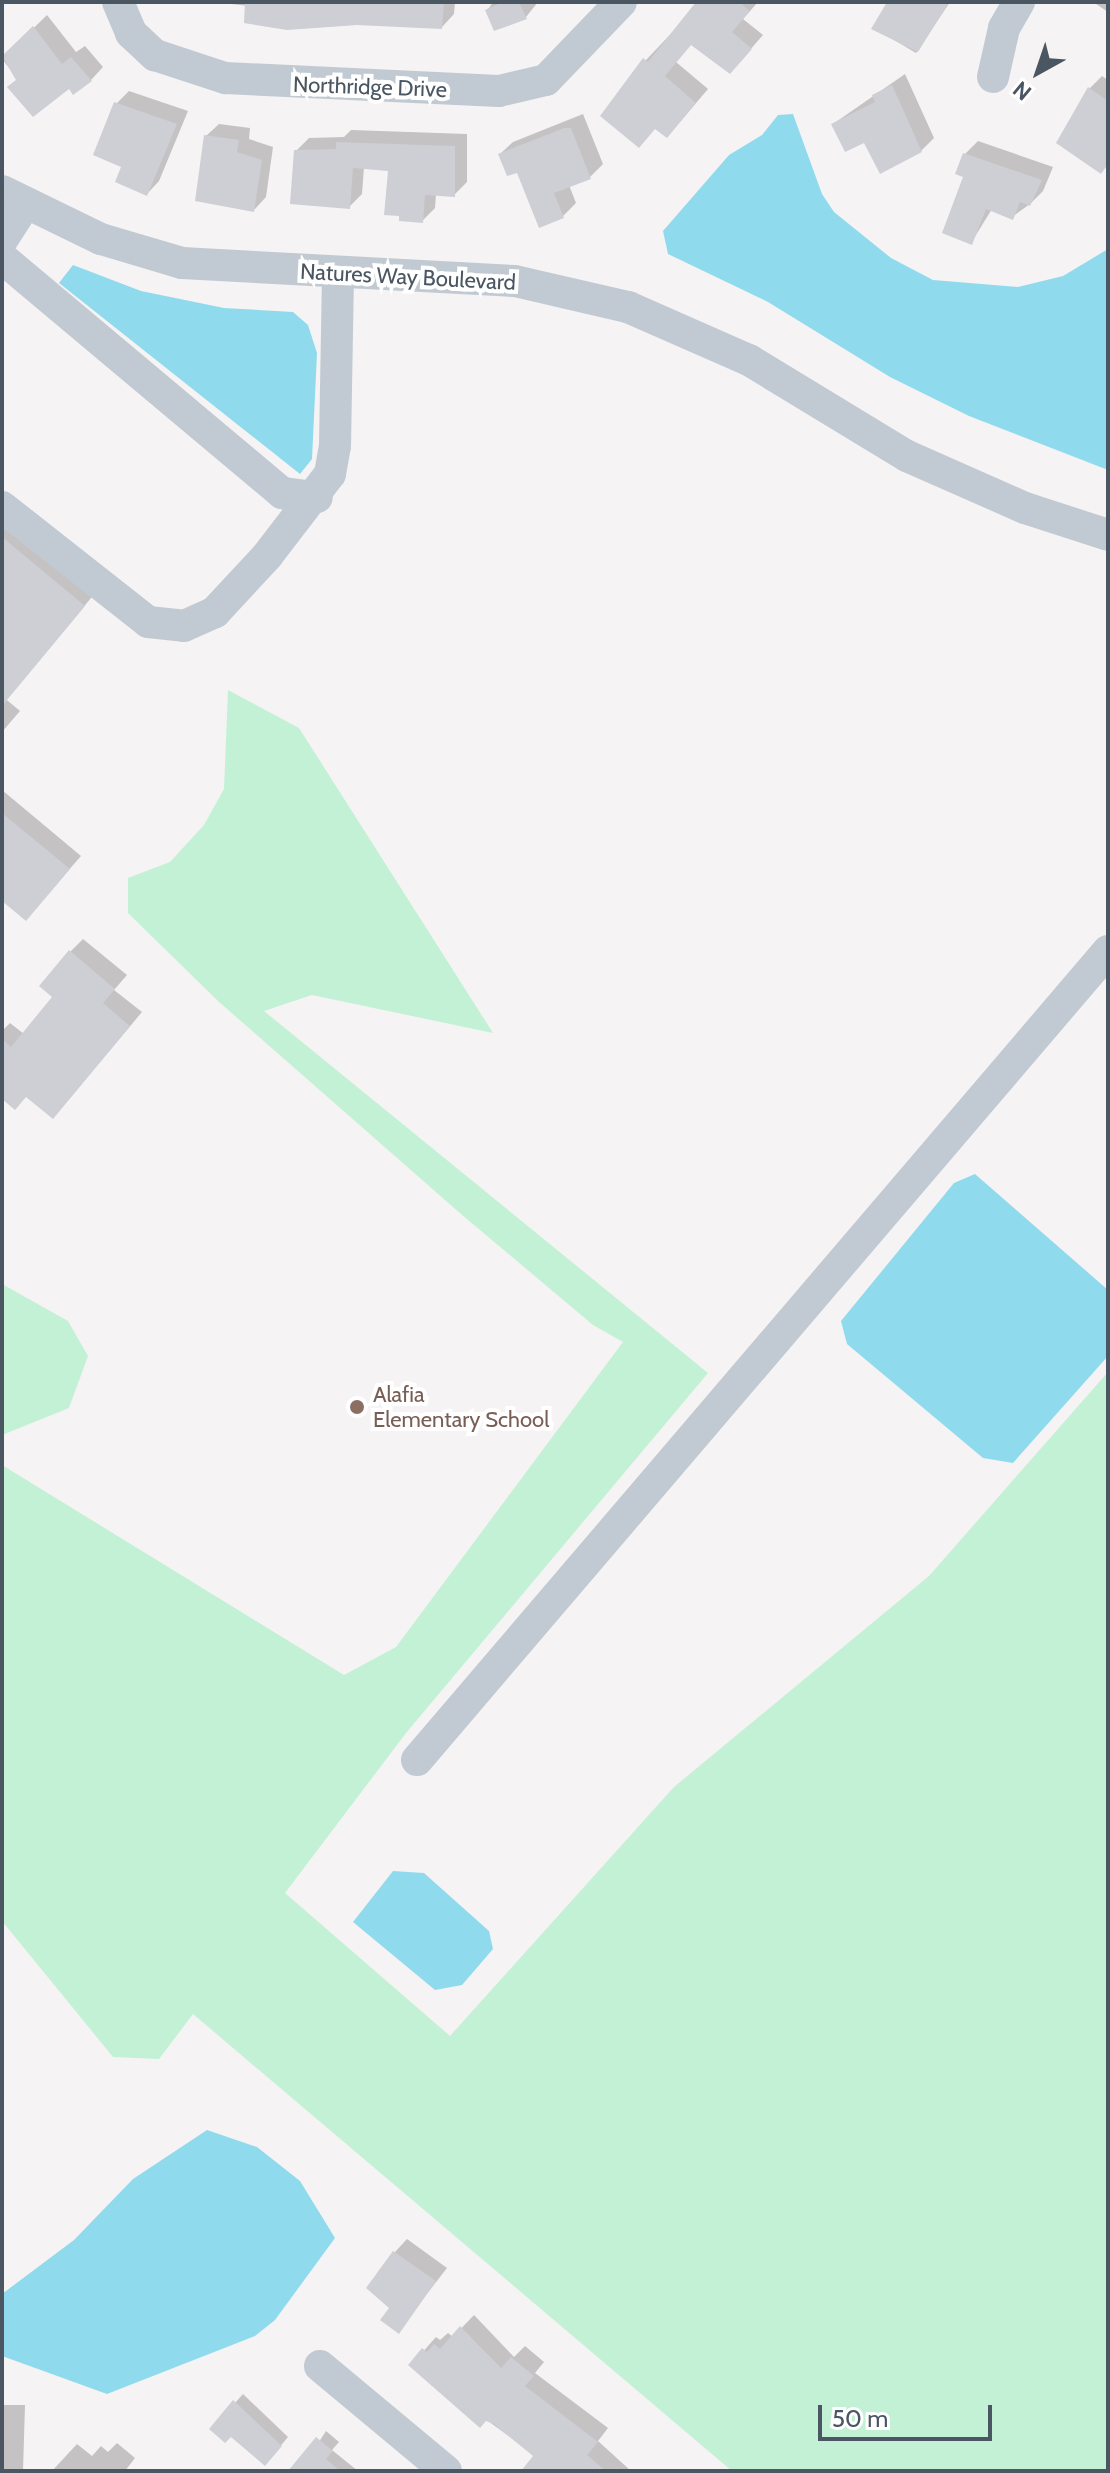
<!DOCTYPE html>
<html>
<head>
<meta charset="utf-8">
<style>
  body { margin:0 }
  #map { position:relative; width:1110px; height:2473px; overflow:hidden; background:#f5f3f3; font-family:Cabin,sans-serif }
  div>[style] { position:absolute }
  .green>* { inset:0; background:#c3f1d5 }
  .water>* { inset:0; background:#90daee }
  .shadow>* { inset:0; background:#0003 }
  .building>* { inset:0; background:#cdcfd5 }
  .minor>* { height:32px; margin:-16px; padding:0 16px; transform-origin:16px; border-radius:16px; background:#c1cad2 }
  .dots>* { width:22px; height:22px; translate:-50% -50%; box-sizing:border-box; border:4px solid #fff; border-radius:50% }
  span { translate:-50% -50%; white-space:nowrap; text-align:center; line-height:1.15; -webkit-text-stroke:8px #fff; paint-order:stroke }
  .street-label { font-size:22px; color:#4a5661 }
  .education-label { font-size:22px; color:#785e54 }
  .left { translate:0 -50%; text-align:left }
  .frame { position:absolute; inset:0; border:4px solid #4a5661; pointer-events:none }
  .north { position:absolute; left:998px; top:32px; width:80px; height:80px; -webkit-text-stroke:6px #fff; paint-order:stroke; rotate:220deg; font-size:22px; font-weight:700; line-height:32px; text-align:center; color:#4a5661 }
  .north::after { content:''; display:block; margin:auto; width:28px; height:36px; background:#4a5661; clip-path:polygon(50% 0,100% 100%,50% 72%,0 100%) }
  .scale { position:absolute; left:818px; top:2405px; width:174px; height:36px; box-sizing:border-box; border:4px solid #4a5661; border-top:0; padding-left:10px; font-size:24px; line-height:28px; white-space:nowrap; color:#4a5661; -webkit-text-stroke:6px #fff; paint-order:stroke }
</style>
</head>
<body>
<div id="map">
  <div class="green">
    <i style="clip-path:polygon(228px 690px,299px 728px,493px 1033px,312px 995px,264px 1011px,708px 1373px,406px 1733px,285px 1893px,450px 2036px,674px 1787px,929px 1576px,1108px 1372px,1108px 2471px,732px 2471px,193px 2014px,159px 2059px,113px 2057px,2px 1921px,2px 1465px,344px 1675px,396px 1647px,623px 1342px,593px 1325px,461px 1214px,218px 1001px,128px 913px,128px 878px,170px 862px,204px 825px,224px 789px)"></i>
    <i style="clip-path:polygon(2px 1284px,68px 1321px,88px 1356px,69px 1408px,2px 1435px)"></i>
  </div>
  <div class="water">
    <i style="clip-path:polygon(793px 114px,822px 194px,834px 212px,891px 258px,933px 280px,1018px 287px,1063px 276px,1108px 249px,1108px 470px,969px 416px,890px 377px,768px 302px,668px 254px,663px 231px,729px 155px,762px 135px,778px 115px)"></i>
    <i style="clip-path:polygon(73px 265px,141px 291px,224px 308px,293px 312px,308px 325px,317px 353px,312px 459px,300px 474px,59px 283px)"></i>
    <i style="clip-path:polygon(975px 1174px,1108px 1290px,1108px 1356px,1013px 1463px,983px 1458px,847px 1344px,841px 1321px,954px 1183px)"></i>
    <i style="clip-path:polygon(393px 1871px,424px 1873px,489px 1931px,493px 1949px,462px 1985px,435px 1990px,353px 1922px)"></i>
    <i style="clip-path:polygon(207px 2130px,257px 2147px,300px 2181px,335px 2238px,275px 2320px,255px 2336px,107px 2394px,2px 2356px,2px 2294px,74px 2240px,133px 2179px)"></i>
  </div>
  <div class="shadow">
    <i style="clip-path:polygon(213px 2px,455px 2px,454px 14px,442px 27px)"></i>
    <i style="clip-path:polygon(538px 2px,526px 17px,487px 11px,493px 2px)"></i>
    <i style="clip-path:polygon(701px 2px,758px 2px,743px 19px,763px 35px,742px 59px,692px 43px,676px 62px,708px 89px,679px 123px,628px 79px)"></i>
    <i style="clip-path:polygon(890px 2px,950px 2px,916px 53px,874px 28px)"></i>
    <i style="clip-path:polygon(1093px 2px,1108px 2px,1108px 12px)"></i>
    <i style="clip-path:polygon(47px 15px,76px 52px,85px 46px,103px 67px,91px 80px,69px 86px,18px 79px,2px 59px)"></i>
    <i style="clip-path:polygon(905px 74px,934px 138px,921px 151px,865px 140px,833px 124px)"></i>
    <i style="clip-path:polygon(1102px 76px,1108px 80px,1108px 164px,1101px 171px,1090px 88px)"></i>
    <i style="clip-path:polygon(129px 91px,188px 111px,159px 181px,147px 194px,124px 166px,116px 104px)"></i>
    <i style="clip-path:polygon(583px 114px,603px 164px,590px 177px,569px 185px,576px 203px,563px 216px,500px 154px,513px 142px)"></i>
    <i style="clip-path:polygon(219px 124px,250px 128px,249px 139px,273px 147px,266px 197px,254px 210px,206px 136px)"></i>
    <i style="clip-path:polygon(351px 130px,467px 134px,467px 182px,454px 195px,436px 194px,435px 208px,422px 221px,390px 169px,364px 167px,362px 194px,350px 206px,296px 151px,309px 138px,344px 137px)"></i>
    <i style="clip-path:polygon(978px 141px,1053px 167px,1043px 191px,1030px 204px,1012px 217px,992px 209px,971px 243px,965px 154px)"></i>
    <i style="clip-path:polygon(2px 514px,96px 592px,23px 680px,2px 686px)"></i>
    <i style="clip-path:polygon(2px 696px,20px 711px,2px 732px)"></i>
    <i style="clip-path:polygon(2px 790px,81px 856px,26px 919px,2px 899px)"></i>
    <i style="clip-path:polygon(83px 939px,127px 975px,114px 990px,142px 1012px,65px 1104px,27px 1095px,2px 1096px,2px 1031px,10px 1023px,24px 1034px,55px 997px,71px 951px)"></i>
    <i style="clip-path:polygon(407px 2239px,447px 2268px,398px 2331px,391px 2307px,395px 2252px)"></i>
    <i style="clip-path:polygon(474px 2315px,514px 2357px,525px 2346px,544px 2362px,535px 2373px,608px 2428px,598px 2441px,631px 2471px,534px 2471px,536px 2456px,411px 2365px,436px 2337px,440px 2340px,448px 2333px,453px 2337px)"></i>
    <i style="clip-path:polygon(243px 2394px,288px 2437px,273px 2455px,212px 2429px)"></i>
    <i style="clip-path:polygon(2px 2405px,25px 2405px,23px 2471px,2px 2471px)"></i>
    <i style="clip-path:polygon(326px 2431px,339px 2442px,332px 2450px,358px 2471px,300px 2471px)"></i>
    <i style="clip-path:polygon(117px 2443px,135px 2458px,125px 2471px,52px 2471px,77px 2444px,92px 2456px,101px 2446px,108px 2452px)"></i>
  </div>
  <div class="building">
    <i style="clip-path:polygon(245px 2px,444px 2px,442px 29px,357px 25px,287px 30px,244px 23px)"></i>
    <i style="clip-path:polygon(503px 2px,519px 2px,527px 19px,494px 31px,485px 10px)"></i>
    <i style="clip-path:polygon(696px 2px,739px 2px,750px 11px,732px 32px,752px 49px,730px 74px,691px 45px,665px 76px,696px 103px,667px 138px,655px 129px,639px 148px,600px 116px,643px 58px,648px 62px)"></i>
    <i style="clip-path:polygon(887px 2px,949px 2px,918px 52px,871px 29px)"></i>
    <i style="clip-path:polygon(33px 26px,62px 64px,71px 57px,92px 81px,73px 95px,69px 89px,33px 117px,7px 87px,16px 80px,2px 56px)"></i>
    <i style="clip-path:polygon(892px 85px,922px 152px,880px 174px,864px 143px,845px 152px,831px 124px,875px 102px,872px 95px)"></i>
    <i style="clip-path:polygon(1088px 87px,1108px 101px,1108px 164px,1101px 174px,1056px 143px)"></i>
    <i style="clip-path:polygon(114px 102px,177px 124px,147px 196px,115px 182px,121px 167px,93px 155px)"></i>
    <i style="clip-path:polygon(564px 128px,571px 128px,591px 179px,554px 193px,564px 218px,539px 228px,517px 173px,507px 176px,498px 154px)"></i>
    <i style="clip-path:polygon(204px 135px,239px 140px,237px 152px,262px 160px,254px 212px,195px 201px)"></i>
    <i style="clip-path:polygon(336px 142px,455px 146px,455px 197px,425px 195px,423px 223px,399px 221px,399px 216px,384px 215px,388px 171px,353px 168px,350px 209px,290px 204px,294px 150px,336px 149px)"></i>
    <i style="clip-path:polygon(963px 153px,1042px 180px,1030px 206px,1020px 202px,1013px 220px,986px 209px,972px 245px,942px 233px,963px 177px,955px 174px)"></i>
    <i style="clip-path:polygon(2px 537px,85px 606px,2px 706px)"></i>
    <i style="clip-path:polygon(2px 813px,70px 869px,26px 921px,2px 901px)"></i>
    <i style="clip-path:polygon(69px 950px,115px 989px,103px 1003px,130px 1026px,53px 1119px,26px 1097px,15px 1110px,2px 1099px,2px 1039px,11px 1047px,52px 997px,39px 986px)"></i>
    <i style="clip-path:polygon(393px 2251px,436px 2281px,399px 2334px,380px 2320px,389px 2308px,366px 2288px)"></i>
    <i style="clip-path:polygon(460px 2326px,501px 2368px,511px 2357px,534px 2376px,525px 2386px,598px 2442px,587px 2455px,606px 2471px,521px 2471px,533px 2456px,494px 2424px,486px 2421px,480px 2428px,408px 2365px,422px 2348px,427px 2352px,434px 2344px,440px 2349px)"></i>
    <i style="clip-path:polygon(233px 2400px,282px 2446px,265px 2466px,231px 2437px,225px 2443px,209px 2429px)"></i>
    <i style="clip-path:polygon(316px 2437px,333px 2451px,326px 2459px,340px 2471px,288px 2471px)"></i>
  </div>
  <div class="minor">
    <i style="left:118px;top:2px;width:34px;rotate:67deg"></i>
    <i style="left:131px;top:33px;width:33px;rotate:43deg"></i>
    <i style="left:155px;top:55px;width:74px;rotate:18.2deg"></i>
    <i style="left:225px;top:78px;width:274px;rotate:2.7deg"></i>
    <i style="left:499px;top:91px;width:48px;rotate:-13.2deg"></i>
    <i style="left:546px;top:80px;width:108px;rotate:-46.1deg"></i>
    <i style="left:993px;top:77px;width:50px;rotate:-77.3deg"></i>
    <i style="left:1004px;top:28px;width:30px;rotate:-60deg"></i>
    <i style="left:2px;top:191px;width:110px;rotate:25.9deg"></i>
    <i style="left:101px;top:239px;width:84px;rotate:16.5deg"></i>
    <i style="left:182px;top:263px;width:333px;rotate:3.1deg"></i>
    <i style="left:515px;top:281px;width:116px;rotate:13deg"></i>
    <i style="left:628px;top:307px;width:132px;rotate:23.7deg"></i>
    <i style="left:749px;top:360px;width:185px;rotate:31.3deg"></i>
    <i style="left:907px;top:456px;width:129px;rotate:23.8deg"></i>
    <i style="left:1025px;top:508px;width:87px;rotate:18deg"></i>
    <i style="left:2px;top:240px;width:43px;rotate:-57.4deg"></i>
    <i style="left:2px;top:258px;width:366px;rotate:40deg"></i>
    <i style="left:282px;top:493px;width:35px;rotate:7deg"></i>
    <i style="left:2px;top:507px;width:186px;rotate:38.2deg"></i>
    <i style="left:148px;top:622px;width:36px;rotate:6deg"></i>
    <i style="left:184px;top:626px;width:34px;rotate:-24deg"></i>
    <i style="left:215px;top:612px;width:76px;rotate:-47.1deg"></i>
    <i style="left:267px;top:556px;width:103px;rotate:-52.5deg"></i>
    <i style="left:330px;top:474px;width:28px;rotate:-80deg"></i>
    <i style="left:335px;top:446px;width:172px;rotate:-89deg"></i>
    <i style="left:417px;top:1760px;width:1064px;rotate:-49.5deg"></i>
    <i style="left:320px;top:2366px;width:164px;rotate:39.8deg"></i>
  </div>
  <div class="dots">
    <i style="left:357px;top:1407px;background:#8d6e63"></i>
  </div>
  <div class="street-label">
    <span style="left:370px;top:87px;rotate:2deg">Northridge Drive</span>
    <span style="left:408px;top:277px;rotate:3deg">Natures Way Boulevard</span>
  </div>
  <div class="education-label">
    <span class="left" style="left:373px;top:1407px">Alafia<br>Elementary School</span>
  </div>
  <div class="frame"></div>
  <div class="north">N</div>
  <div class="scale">50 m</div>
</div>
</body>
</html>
